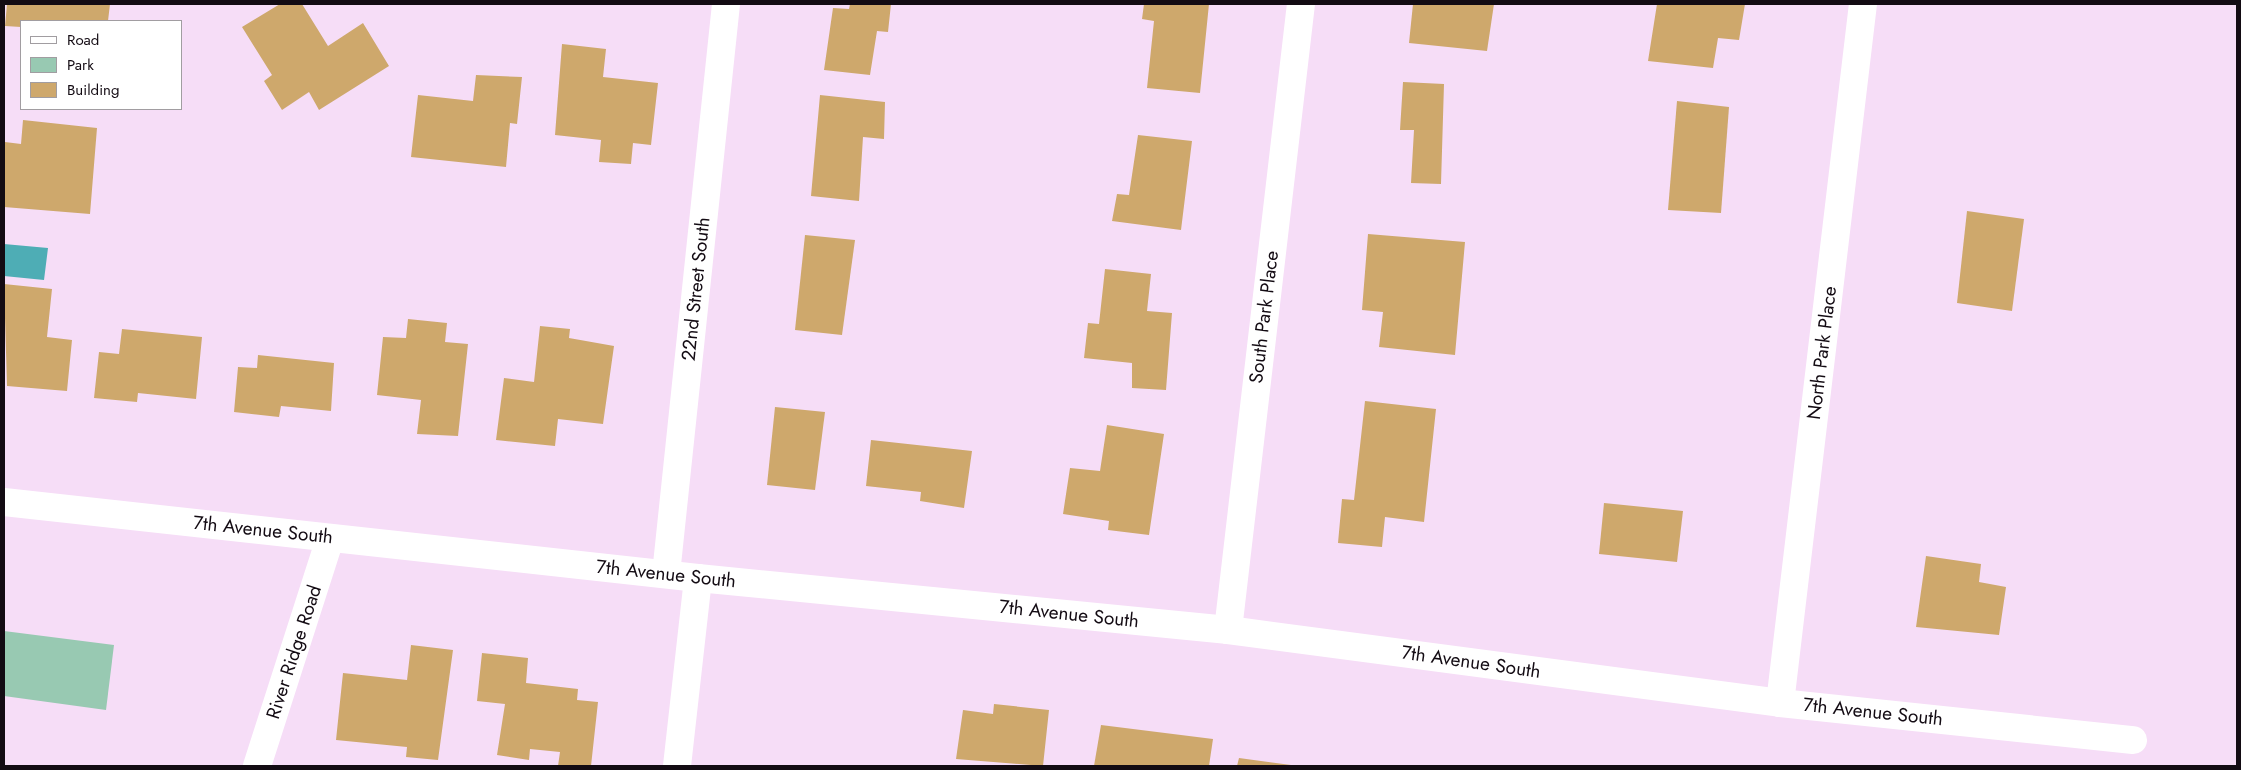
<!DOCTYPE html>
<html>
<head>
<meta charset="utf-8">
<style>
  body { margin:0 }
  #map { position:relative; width:2241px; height:770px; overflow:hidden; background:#f6ddf7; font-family:Jost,sans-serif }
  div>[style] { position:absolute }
  .green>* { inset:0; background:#98c9b2 }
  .water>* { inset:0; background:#4eadb5 }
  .building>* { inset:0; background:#cea86c }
  .street>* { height:28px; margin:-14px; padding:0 14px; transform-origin:14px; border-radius:14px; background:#fff }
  span { translate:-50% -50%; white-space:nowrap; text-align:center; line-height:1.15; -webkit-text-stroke:4px #fff; paint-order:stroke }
  .street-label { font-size:19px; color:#130b13 }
  .frame { position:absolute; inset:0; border:5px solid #130b13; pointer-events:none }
  .legend { position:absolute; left:20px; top:20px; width:162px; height:90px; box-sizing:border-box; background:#fff; border:1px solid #a19da1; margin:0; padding:6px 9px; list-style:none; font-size:15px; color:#130b13 }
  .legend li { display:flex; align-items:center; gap:10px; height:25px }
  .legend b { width:25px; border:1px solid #a19da1 }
</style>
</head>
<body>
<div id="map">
  <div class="green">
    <i style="clip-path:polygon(4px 631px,114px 645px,106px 710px,4px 696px)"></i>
  </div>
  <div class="water">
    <i style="clip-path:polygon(4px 244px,48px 248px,44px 280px,4px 276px)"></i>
  </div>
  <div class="building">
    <i style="clip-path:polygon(7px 4px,110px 4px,108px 21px,21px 21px,21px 27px,5px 26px)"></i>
    <i style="clip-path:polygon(280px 4px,302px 4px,328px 46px,363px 23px,389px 66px,319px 110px,309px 92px,282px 110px,264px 81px,272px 75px,242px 27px)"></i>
    <i style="clip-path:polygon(850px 4px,891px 4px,888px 32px,877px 31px,870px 75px,824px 70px,833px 8px,849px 9px)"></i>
    <i style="clip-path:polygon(1144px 4px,1209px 4px,1200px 93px,1147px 88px,1154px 21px,1142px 19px)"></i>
    <i style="clip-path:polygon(1413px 4px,1494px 4px,1487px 51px,1409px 43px)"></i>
    <i style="clip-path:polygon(1657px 4px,1745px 4px,1739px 40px,1718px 38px,1713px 68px,1648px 61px)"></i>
    <i style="clip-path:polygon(562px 44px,606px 49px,603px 77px,658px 83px,651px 145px,633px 143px,631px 164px,599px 162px,601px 140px,555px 135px)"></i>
    <i style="clip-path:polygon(476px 75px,522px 77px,517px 124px,510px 123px,506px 167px,411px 157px,418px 95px,473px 101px)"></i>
    <i style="clip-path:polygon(1403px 82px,1444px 84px,1441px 184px,1411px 183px,1414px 130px,1400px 130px)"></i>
    <i style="clip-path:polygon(820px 95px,885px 102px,884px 139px,863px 137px,859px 201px,811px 196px)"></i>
    <i style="clip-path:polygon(1677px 101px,1729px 107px,1721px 213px,1668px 210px)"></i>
    <i style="clip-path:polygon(23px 120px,97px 128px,90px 214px,4px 207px,5px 142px,21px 144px)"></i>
    <i style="clip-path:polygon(1138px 135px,1192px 141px,1181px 230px,1112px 221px,1117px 194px,1129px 195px)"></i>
    <i style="clip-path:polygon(1967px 211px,2024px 219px,2012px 311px,1957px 303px)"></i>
    <i style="clip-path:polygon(1368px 234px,1465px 242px,1455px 355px,1379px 347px,1383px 312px,1362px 310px)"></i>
    <i style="clip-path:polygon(805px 235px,855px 240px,842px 335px,795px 330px)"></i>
    <i style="clip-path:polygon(1105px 269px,1151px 274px,1147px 311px,1172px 313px,1166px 390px,1132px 388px,1132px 363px,1084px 358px,1088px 323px,1099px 324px)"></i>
    <i style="clip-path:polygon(4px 284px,52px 289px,47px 337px,72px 340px,67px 391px,7px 386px)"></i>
    <i style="clip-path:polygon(408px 319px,447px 323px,445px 342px,468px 344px,458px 436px,417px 434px,421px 400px,377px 395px,383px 337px,406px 338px)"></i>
    <i style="clip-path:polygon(540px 326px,570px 329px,569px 338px,614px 346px,603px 424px,558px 419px,555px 446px,496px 440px,504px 378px,534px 382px)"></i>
    <i style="clip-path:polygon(122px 329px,202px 337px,196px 399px,138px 393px,137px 402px,94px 398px,99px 352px,119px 354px)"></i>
    <i style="clip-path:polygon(258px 355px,334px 363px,331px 411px,281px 406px,279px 417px,234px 412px,238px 367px,257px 368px)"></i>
    <i style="clip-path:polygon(1365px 401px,1436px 409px,1424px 522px,1385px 517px,1382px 547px,1338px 543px,1342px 499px,1354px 500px)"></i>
    <i style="clip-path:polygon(775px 407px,825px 412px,815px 490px,767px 485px)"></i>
    <i style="clip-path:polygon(1107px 425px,1164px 434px,1149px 535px,1108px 530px,1109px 521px,1063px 514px,1070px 468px,1100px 471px)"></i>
    <i style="clip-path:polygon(871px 440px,972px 451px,964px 508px,920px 501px,921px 492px,866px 486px)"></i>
    <i style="clip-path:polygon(1604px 503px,1683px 511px,1677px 562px,1599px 554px)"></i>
    <i style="clip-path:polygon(1926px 556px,1981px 564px,1979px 582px,2006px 587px,1999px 635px,1916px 627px)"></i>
    <i style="clip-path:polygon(411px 645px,453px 650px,438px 760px,406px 757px,407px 747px,336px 740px,343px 673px,407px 680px)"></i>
    <i style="clip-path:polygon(482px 653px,528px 658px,526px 683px,578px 689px,577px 700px,598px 702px,591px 766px,558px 766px,560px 752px,530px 749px,529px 760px,497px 755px,505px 704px,477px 701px)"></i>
    <i style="clip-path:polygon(994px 704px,1049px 710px,1043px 766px,956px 759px,963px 710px,993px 714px)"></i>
    <i style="clip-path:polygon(1101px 725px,1213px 739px,1209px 766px,1094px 766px)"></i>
    <i style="clip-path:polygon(1239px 758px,1291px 765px,1291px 766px,1237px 766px)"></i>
  </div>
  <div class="street">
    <i style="left:4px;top:502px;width:698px;rotate:6.25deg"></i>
    <i style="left:698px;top:578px;width:533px;rotate:5.6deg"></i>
    <i style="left:1228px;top:630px;width:557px;rotate:7.53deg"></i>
    <i style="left:1780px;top:703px;width:355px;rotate:6deg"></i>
    <i style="left:666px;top:574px;width:573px;rotate:-83.99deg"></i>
    <i style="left:1228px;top:630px;width:630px;rotate:-83.35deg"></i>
    <i style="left:1780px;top:703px;width:704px;rotate:-83.23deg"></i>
    <i style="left:257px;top:766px;width:239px;rotate:-72.2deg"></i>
    <i style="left:677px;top:766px;width:189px;rotate:-83.6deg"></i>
  </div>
  <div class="street-label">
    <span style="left:696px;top:289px;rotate:-84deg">22nd Street South</span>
    <span style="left:1264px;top:317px;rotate:-83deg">South Park Place</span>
    <span style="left:1822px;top:353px;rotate:-83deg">North Park Place</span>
    <span style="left:263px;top:530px;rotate:6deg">7th Avenue South</span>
    <span style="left:666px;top:574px;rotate:6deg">7th Avenue South</span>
    <span style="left:1069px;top:614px;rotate:6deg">7th Avenue South</span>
    <span style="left:294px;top:652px;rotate:-72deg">River Ridge Road</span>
    <span style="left:1471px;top:662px;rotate:8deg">7th Avenue South</span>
    <span style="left:1873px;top:712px;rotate:6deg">7th Avenue South</span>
  </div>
  <div class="frame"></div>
  <ul class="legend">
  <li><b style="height:6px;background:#fff"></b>Road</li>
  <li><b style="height:14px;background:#98c9b2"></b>Park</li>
  <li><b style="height:14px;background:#cea86c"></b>Building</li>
  </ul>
</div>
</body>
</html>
